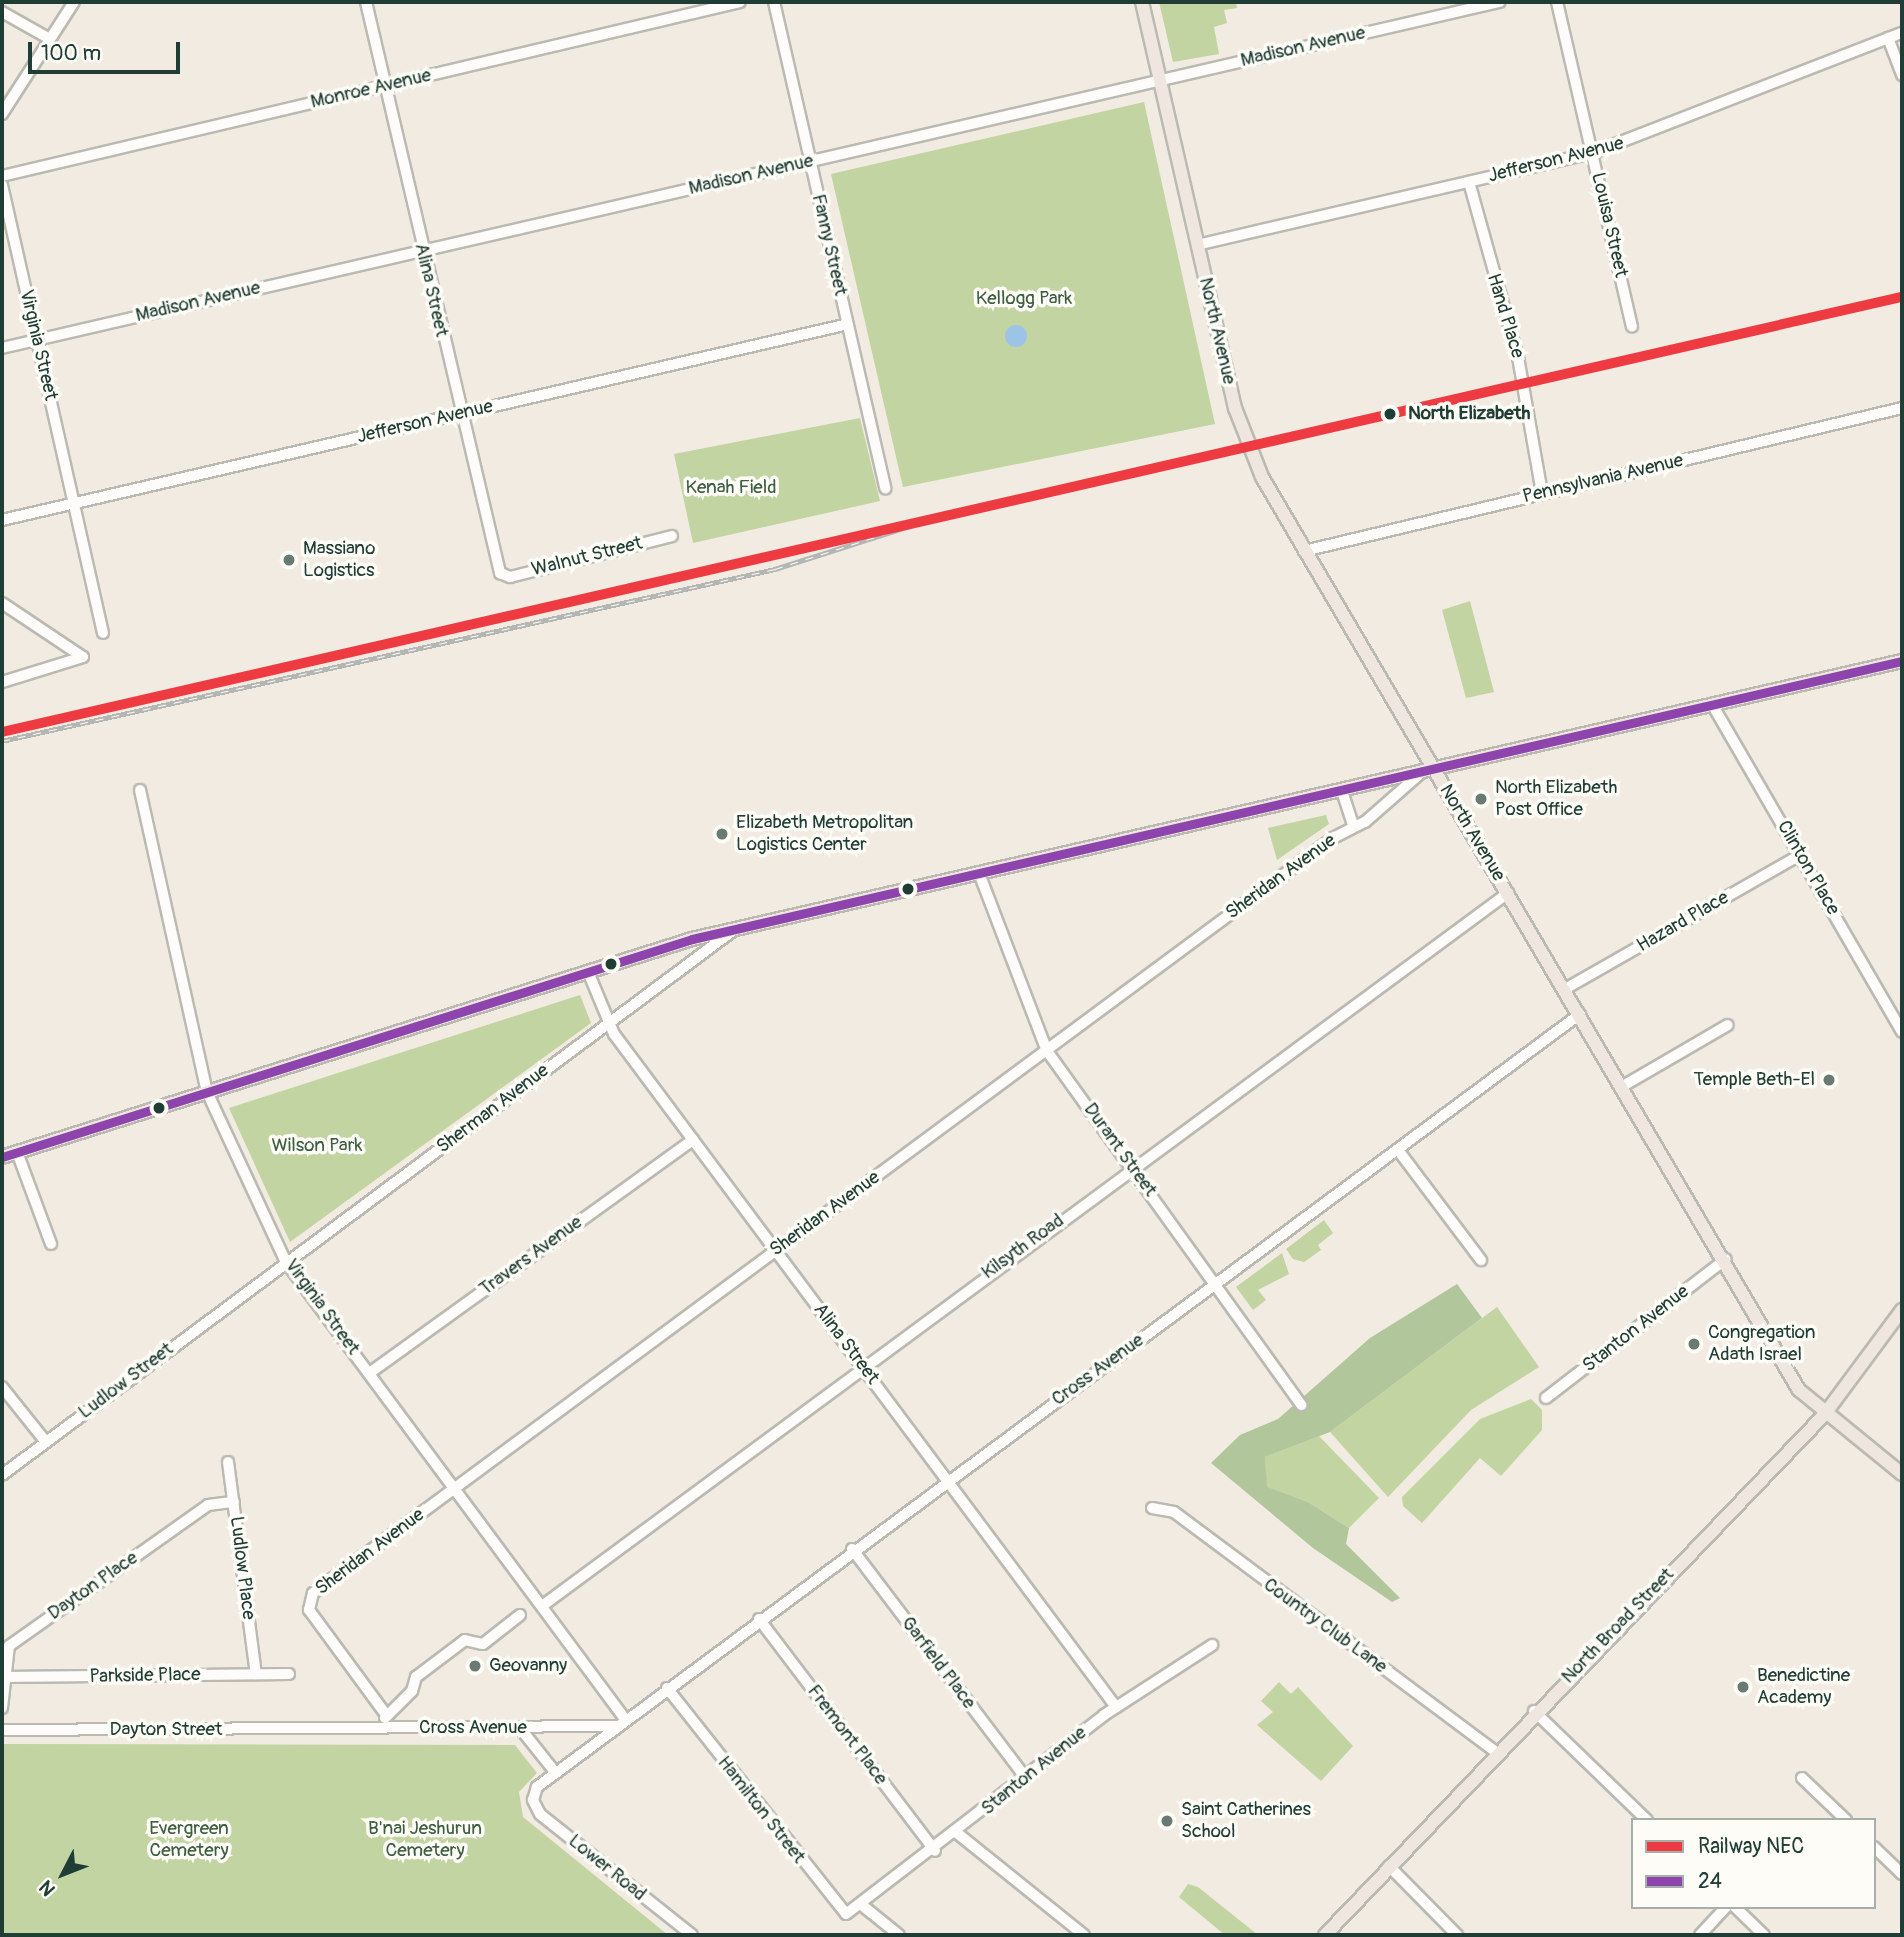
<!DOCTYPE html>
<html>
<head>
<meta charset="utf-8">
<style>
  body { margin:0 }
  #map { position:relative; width:1904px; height:1937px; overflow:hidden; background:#f1ebe1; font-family:Pangolin,sans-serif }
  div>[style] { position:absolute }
  .green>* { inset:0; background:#c2d4a2 }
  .forest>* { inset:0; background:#b1c69b }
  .water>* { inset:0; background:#9dc3e7 }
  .round { border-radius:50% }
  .roads { filter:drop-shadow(2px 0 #babab2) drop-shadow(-2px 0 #babab2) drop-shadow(0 2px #babab2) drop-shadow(0 -2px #babab2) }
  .minor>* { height:10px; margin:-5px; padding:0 5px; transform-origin:5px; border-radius:5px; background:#fdfcfa }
  .major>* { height:12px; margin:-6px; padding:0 6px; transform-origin:6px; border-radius:6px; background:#efe7df }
  .rail>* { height:5px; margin-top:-2.5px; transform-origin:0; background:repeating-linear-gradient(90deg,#fdfcf7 0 8px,#b4b6b4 0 16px); box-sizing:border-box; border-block:2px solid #b4b6b4 }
  .bus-1>* { height:9px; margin:-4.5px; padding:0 4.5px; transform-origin:4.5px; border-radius:4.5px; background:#8e44ad }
  .rail-1>* { height:10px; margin:-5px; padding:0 5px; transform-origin:5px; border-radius:5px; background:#ee3a41 }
  .dots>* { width:19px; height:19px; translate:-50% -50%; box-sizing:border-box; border:4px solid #fdfcf7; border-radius:50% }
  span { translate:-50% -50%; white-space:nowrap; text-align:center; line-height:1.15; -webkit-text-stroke:7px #fdfcf7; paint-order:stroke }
  .street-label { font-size:19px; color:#1f3d34 }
  .park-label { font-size:19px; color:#3e5e42 }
  .stop-label { font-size:19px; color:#1f3d34; font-weight:700 }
  .left { translate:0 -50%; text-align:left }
  .poi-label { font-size:19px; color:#1f3d34 }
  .right { translate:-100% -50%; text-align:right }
  .frame { position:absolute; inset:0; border:4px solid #1f3d34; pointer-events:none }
  .legend { position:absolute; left:1631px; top:1818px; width:245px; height:91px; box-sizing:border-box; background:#fdfcf7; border:2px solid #a4b0a9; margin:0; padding:9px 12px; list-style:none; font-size:21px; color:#1f3d34 }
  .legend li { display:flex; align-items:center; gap:14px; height:35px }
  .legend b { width:35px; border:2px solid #a4b0a9 }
  .north { position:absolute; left:28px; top:1839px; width:70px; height:70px; -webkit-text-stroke:5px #fdfcf7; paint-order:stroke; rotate:228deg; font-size:19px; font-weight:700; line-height:28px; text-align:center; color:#1f3d34 }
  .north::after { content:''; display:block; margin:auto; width:24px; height:32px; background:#1f3d34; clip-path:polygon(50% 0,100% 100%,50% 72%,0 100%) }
  .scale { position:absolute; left:28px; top:42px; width:152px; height:32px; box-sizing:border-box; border:4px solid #1f3d34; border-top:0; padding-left:9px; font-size:21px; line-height:24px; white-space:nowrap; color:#1f3d34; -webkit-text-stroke:5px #fdfcf7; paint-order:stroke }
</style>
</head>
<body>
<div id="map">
  <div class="green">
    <i style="clip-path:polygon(1159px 2px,1236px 2px,1237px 8px,1224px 10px,1227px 23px,1214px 27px,1219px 54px,1173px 62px)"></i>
    <i style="clip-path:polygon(1144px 102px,1215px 424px,903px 487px,831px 174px)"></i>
    <i style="clip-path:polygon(860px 418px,880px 501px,693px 543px,674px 454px)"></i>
    <i style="clip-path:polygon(1470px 601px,1494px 692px,1466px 698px,1442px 610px)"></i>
    <i style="clip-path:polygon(1326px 815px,1329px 824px,1277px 860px,1268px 828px)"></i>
    <i style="clip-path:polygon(580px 995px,591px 1023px,290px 1242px,229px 1108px)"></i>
    <i style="clip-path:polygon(1324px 1220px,1333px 1233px,1318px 1245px,1321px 1250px,1304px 1262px,1293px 1259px,1286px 1249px)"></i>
    <i style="clip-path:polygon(1282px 1253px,1289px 1274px,1258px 1290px,1266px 1300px,1253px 1310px,1236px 1287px)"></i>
    <i style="clip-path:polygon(1497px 1307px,1539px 1367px,1471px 1410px,1388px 1497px,1330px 1432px)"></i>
    <i style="clip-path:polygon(1531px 1399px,1542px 1410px,1542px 1430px,1501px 1476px,1480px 1458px,1422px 1523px,1403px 1506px,1402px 1497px,1480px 1419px)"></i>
    <i style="clip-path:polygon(1319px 1436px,1379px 1498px,1349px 1528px,1308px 1502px,1266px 1487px,1265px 1457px)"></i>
    <i style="clip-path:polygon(1279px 1682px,1291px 1694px,1298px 1687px,1353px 1746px,1321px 1781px,1257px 1725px,1273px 1712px,1261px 1701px)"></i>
    <i style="clip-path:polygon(2px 1744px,515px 1745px,537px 1773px,519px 1792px,523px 1817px,668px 1935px,2px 1935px)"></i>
    <i style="clip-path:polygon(1188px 1884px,1198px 1887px,1258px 1935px,1225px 1935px,1179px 1897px)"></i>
  </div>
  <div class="forest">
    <i style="clip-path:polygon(1457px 1284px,1482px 1318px,1330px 1432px,1265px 1457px,1267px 1487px,1308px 1502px,1349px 1528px,1346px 1544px,1400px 1598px,1392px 1602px,1313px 1548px,1211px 1463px,1240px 1435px,1278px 1419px,1370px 1338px)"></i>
  </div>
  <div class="water">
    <i class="round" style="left:1005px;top:325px;width:22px;height:22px"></i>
  </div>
  <div class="roads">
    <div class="minor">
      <i style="left:366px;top:2px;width:587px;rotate:76.79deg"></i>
      <i style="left:500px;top:573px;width:11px;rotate:22deg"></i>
      <i style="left:510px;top:577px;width:167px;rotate:-14.2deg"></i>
      <i style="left:774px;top:2px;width:499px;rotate:77.1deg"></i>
      <i style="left:1557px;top:2px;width:333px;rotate:77deg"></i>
      <i style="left:2px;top:12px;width:55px;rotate:29.4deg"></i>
      <i style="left:1888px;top:38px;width:40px;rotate:69deg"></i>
      <i style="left:2px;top:114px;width:133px;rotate:-57.3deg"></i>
      <i style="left:2px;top:176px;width:758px;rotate:-13.27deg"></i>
      <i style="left:1469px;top:182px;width:182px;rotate:74.4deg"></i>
      <i style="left:1518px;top:357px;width:138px;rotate:80deg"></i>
      <i style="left:2px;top:185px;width:459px;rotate:77.3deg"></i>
      <i style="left:1197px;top:245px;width:406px;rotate:-13.1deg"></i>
      <i style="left:1592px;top:153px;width:332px;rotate:-21.2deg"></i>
      <i style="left:2px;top:348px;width:1537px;rotate:-13.01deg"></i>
      <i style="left:2px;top:520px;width:868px;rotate:-13.04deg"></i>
      <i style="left:1304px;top:551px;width:615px;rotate:-13.45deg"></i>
      <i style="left:2px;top:603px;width:97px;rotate:33.7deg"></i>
      <i style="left:83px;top:657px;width:85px;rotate:162.8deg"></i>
      <i style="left:1712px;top:704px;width:379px;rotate:59.9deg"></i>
      <i style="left:140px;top:790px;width:309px;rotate:77.5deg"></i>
      <i style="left:207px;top:1092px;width:187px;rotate:65.1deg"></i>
      <i style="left:286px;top:1262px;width:569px;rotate:53.43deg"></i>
      <i style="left:1342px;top:791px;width:35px;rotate:72deg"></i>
      <i style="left:979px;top:873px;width:191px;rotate:69.1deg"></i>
      <i style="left:1047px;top:1051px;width:436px;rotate:54.3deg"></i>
      <i style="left:589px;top:974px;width:65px;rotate:67.4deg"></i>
      <i style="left:614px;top:1034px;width:840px;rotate:53.28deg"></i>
      <i style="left:1565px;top:989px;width:271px;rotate:-29.7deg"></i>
      <i style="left:1623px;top:1086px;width:121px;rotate:-30.2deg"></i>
      <i style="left:1398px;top:1150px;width:138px;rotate:53deg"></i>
      <i style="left:17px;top:1152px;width:98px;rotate:69.7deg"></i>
      <i style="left:371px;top:1372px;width:397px;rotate:-35.8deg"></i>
      <i style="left:2px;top:1387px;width:70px;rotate:51.3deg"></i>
      <i style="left:1546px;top:1398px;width:227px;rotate:-37.7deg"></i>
      <i style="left:228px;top:1462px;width:214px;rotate:82.5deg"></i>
      <i style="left:2px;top:1475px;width:913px;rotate:-36.67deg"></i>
      <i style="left:1152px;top:1508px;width:22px;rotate:10deg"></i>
      <i style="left:1174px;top:1512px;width:400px;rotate:36.7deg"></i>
      <i style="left:852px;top:1549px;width:286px;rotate:52.8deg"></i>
      <i style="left:542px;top:1606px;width:1201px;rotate:-36.43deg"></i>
      <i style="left:759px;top:1619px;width:291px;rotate:52.8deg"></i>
      <i style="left:2px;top:1677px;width:287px;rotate:-0.6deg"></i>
      <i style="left:667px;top:1688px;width:288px;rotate:51.6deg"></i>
      <i style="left:846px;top:1914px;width:326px;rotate:-37.6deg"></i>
      <i style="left:1104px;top:1715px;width:129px;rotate:-32.9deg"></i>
      <i style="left:2px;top:1708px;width:62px;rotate:-83.6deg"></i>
      <i style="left:9px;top:1646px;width:244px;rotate:-35.3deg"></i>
      <i style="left:208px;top:1505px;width:26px;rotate:-7deg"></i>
      <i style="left:1534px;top:1711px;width:157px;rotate:44deg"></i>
      <i style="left:384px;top:1712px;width:127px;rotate:-126.3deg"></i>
      <i style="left:309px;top:1610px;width:17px;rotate:-77deg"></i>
      <i style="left:313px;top:1593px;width:1269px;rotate:-36.51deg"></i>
      <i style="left:1333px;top:838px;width:36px;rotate:-27deg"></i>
      <i style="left:1365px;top:822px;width:77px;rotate:-41.3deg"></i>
      <i style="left:385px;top:1718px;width:38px;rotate:-45deg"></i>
      <i style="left:412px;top:1691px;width:15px;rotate:-74deg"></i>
      <i style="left:416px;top:1677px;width:61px;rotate:-37.1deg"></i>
      <i style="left:465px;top:1640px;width:18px;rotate:13deg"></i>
      <i style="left:483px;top:1644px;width:47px;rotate:-38.1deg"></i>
      <i style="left:520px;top:1728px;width:56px;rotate:51.5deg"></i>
      <i style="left:2px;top:1730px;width:614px;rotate:-0.37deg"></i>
      <i style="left:1802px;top:1778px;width:61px;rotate:43.7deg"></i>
      <i style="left:957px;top:1833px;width:163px;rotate:38.8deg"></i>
      <i style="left:1874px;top:1847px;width:39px;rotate:44deg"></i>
      <i style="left:1389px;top:1866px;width:97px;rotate:45.4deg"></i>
      <i style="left:863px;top:1906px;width:46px;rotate:38.9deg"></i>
      <i style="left:1735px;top:1907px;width:40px;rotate:44deg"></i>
      <i style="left:692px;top:1935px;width:194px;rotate:-141.5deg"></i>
      <i style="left:540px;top:1814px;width:16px;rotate:-117deg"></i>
      <i style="left:533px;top:1800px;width:14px;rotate:-73deg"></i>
      <i style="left:537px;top:1787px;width:1298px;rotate:-36.54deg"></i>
      <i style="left:1700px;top:1935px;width:38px;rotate:-47deg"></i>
    </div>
    <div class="major">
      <i style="left:1142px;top:2px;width:417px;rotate:77.1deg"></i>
      <i style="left:1235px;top:408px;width:74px;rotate:68.6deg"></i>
      <i style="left:1262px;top:477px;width:1059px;rotate:59.54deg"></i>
      <i style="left:1799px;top:1390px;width:133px;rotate:39.2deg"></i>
      <i style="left:2px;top:1157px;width:724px;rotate:-17.53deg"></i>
      <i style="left:692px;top:939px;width:1242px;rotate:-12.94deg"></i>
      <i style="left:1325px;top:1935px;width:721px;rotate:-46.18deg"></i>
      <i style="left:1824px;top:1415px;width:131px;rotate:-53.4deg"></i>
    </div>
  </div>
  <div class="rail">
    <i style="left:2px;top:741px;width:792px;rotate:-12.54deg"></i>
    <i style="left:775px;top:569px;width:174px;rotate:-17.7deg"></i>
  </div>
  <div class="bus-1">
    <i style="left:2px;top:1157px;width:724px;rotate:-17.53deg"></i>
    <i style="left:692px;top:939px;width:1242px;rotate:-12.94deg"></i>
  </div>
  <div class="rail-1">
    <i style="left:2px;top:732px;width:1949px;rotate:-12.9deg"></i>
  </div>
  <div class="dots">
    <i style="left:1390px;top:414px;background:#1f3d34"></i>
    <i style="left:289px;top:560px;background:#687a71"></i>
    <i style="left:1481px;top:799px;background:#687a71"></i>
    <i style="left:722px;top:834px;background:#687a71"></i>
    <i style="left:908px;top:889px;background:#1f3d34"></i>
    <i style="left:611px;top:964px;background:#1f3d34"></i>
    <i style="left:1829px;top:1080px;background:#687a71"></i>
    <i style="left:159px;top:1108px;background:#1f3d34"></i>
    <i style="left:1694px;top:1344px;background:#687a71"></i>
    <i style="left:475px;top:1666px;background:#687a71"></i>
    <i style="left:1743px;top:1687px;background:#687a71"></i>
    <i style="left:1167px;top:1821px;background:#687a71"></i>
  </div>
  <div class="street-label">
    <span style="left:1303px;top:47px;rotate:-13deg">Madison Avenue</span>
    <span style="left:371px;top:89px;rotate:-13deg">Monroe Avenue</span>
    <span style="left:1556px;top:160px;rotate:-14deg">Jefferson Avenue</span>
    <span style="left:751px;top:175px;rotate:-13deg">Madison Avenue</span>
    <span style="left:1609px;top:225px;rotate:77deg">Louisa Street</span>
    <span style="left:829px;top:245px;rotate:77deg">Fanny Street</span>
    <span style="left:431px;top:290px;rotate:77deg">Alina Street</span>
    <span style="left:198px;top:302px;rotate:-13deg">Madison Avenue</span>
    <span style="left:1505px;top:316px;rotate:73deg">Hand Place</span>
    <span style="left:1217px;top:331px;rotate:77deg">North Avenue</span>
    <span style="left:38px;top:345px;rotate:77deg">Virginia Street</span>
    <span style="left:425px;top:422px;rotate:-13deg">Jefferson Avenue</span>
    <span style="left:1603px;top:479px;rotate:-13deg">Pennsylvania Avenue</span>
    <span style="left:587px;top:557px;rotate:-14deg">Walnut Street</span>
    <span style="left:1472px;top:833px;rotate:59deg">North Avenue</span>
    <span style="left:1808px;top:868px;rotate:60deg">Clinton Place</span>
    <span style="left:1281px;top:877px;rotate:-36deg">Sheridan Avenue</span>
    <span style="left:1683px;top:922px;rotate:-30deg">Hazard Place</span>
    <span style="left:493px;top:1109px;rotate:-37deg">Sherman Avenue</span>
    <span style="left:1120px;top:1150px;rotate:54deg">Durant Street</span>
    <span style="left:825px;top:1214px;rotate:-36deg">Sheridan Avenue</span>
    <span style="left:1023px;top:1247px;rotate:-36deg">Kilsyth Road</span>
    <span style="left:531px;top:1256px;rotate:-36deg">Travers Avenue</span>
    <span style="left:322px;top:1307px;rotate:54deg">Virginia Street</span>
    <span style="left:1636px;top:1329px;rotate:-38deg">Stanton Avenue</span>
    <span style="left:846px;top:1344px;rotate:53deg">Alina Street</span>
    <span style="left:1098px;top:1370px;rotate:-36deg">Cross Avenue</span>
    <span style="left:126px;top:1381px;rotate:-37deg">Ludlow Street</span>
    <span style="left:370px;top:1552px;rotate:-37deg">Sheridan Avenue</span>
    <span style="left:242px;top:1568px;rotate:83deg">Ludlow Place</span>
    <span style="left:93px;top:1586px;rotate:-35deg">Dayton Place</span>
    <span style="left:1325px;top:1626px;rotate:36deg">Country Club Lane</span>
    <span style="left:1618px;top:1626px;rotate:-46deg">North Broad Street</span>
    <span style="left:938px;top:1663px;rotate:53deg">Garfield Place</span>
    <span style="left:145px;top:1676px;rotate:-1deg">Parkside Place</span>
    <span style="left:473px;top:1728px">Cross Avenue</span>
    <span style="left:166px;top:1730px">Dayton Street</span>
    <span style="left:847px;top:1735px;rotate:53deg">Fremont Place</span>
    <span style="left:1034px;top:1771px;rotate:-39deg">Stanton Avenue</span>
    <span style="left:761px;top:1810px;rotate:52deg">Hamilton Street</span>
    <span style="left:607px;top:1868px;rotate:39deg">Lower Road</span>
  </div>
  <div class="park-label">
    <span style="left:1024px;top:299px">Kellogg Park</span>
    <span style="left:731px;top:488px">Kenah Field</span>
    <span style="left:317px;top:1146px">Wilson Park</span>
    <span style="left:189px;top:1840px">Evergreen<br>Cemetery</span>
    <span style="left:425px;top:1840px">B'nai Jeshurun<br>Cemetery</span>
  </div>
  <div class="stop-label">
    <span class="left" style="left:1408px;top:414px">North Elizabeth</span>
  </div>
  <div class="poi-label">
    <span class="left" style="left:303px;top:560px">Massiano<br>Logistics</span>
    <span class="left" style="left:1495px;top:799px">North Elizabeth<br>Post Office</span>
    <span class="left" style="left:736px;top:834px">Elizabeth Metropolitan<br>Logistics Center</span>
    <span class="right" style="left:1815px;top:1080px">Temple Beth-El</span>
    <span class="left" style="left:1708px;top:1344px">Congregation<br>Adath Israel</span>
    <span class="left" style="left:489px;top:1666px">Geovanny</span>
    <span class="left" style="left:1757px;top:1687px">Benedictine<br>Academy</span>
    <span class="left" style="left:1181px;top:1821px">Saint Catherines<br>School</span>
  </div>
  <div class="frame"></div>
  <ul class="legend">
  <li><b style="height:9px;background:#ee3a41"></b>Railway NEC</li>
  <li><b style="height:9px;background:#8e44ad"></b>24</li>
  </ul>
  <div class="north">N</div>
  <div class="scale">100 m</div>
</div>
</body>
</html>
